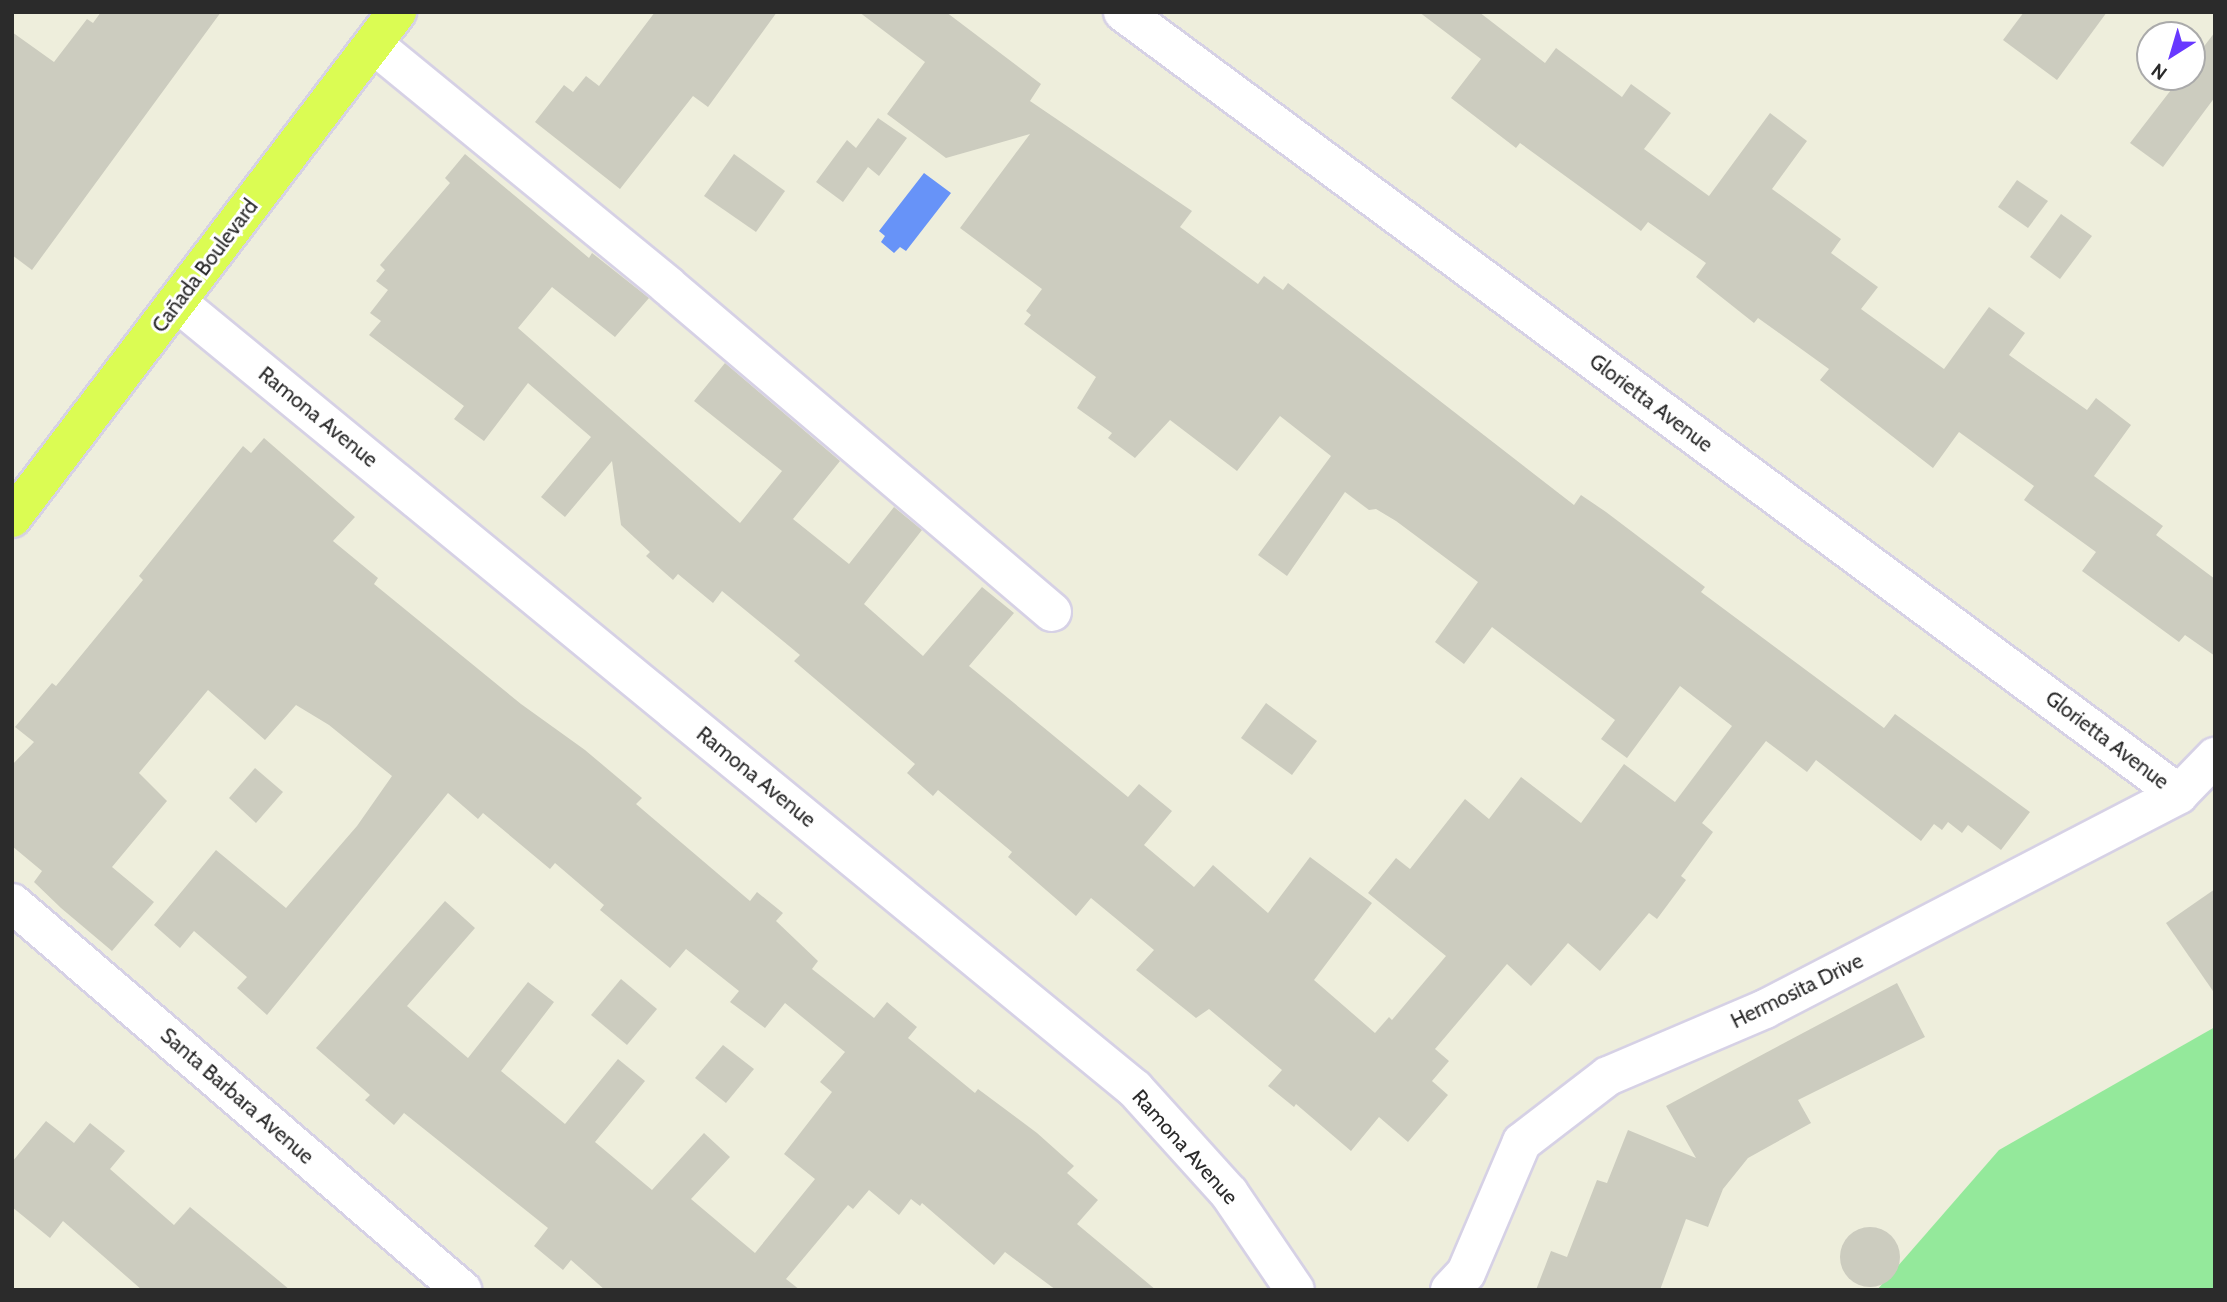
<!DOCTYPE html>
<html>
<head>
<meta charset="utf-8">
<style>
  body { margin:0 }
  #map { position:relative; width:2227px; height:1302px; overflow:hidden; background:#eeeedc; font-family:Cabin,sans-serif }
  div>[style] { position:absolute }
  .green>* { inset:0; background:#94e99b }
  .water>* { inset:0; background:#6793f8 }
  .building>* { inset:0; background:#ccccbf }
  .round { border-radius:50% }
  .roads { filter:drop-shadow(2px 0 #d6d1e5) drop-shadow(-2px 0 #d6d1e5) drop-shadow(0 2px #d6d1e5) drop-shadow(0 -2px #d6d1e5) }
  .minor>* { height:38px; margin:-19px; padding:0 19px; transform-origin:19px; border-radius:19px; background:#fff }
  .major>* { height:38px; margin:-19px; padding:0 19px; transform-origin:19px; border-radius:19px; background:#dbfc53 }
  span { translate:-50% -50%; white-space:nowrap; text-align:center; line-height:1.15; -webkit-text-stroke:6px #fff; paint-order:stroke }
  .street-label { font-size:21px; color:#2b2b2b }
  .frame { position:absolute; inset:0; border:14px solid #2b2b2b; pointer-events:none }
  .north { position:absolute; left:2136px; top:21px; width:70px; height:70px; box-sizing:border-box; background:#fff; border:2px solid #aaa; border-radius:50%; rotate:217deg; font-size:19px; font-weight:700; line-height:28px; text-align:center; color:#2b2b2b }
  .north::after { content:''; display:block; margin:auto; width:24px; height:32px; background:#6838ff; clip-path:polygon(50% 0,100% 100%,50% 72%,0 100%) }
</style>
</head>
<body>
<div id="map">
  <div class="green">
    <i style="clip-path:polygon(2215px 1027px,2215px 1290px,1877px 1290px,1999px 1150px)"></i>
  </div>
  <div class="water">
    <i style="clip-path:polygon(924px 173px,951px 193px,906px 251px,900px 247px,894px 253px,881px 242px,885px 236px,879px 231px)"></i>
  </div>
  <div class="building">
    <i style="clip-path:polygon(101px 12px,221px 12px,32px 270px,12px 255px,12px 32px,54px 62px,87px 19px,93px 23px)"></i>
    <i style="clip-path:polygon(655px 12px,777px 12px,708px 107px,693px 96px,620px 189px,535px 122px,564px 85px,573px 92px,586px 76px,599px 86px)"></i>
    <i style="clip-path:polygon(859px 12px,946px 12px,1041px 84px,1030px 101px,1192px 211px,1180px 227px,1258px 284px,1264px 276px,1283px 290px,1288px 283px,1574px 505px,1581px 495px,1606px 512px,1705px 587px,1701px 592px,1884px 728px,1895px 714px,2030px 812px,2001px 850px,1968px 825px,1962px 833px,1948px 822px,1942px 830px,1934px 824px,1921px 841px,1816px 760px,1807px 772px,1766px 741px,1702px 823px,1713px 832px,1681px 876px,1686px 880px,1657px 919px,1649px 913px,1600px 971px,1568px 943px,1531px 986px,1507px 964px,1435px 1049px,1449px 1061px,1432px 1081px,1448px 1095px,1408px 1142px,1379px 1117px,1351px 1151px,1296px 1104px,1294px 1107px,1268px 1086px,1282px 1070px,1209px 1009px,1196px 1018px,1136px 970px,1154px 950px,1091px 898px,1076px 916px,1008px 857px,1012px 852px,938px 790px,933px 796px,907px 773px,915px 764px,794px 661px,800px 655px,722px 591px,713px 603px,678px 574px,673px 580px,646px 556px,650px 552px,621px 525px,612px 461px,565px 517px,541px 497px,591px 437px,528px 383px,484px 441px,454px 419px,464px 406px,369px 335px,381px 321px,370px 313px,388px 290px,376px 281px,385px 270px,380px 265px,450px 183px,445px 178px,465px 154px,589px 258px,592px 253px,649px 298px,615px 337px,552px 287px,518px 328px,740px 523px,782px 471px,694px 401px,725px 363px,840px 461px,793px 519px,849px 564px,894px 507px,922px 530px,864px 604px,923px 656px,982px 587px,1014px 613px,969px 666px,1128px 797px,1139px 784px,1172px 811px,1144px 845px,1194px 887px,1213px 865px,1268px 913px,1310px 857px,1372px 903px,1314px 980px,1375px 1033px,1389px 1017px,1392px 1020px,1446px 956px,1368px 893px,1396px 858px,1410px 869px,1465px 799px,1489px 819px,1521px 777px,1581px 823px,1624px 764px,1675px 802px,1732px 726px,1680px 686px,1627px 758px,1601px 739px,1615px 720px,1492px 627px,1464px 664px,1435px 642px,1478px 582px,1396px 521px,1376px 509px,1369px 510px,1345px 492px,1287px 576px,1258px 555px,1331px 456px,1280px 416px,1237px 471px,1170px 420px,1135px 458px,1108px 438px,1112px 433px,1077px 408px,1096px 377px,1024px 324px,1031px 315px,1026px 311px,1042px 289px,960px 228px,1030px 134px,946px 158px,887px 114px,925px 62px)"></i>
    <i style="clip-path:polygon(1419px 12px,1479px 12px,1545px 63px,1556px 48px,1622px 97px,1631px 84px,1671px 113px,1644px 149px,1709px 196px,1770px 113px,1807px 141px,1772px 189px,1841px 239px,1831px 253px,1878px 287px,1861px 309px,1944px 369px,1989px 307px,2025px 333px,2009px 355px,2087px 410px,2096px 398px,2131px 425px,2094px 476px,2163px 526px,2156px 535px,2215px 579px,2215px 656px,2185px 635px,2179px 642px,2082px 571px,2096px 552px,2024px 500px,2034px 486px,1959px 432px,1933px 468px,1820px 380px,1829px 369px,1758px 318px,1754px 323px,1696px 277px,1706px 263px,1648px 222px,1641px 231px,1520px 143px,1516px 148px,1451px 98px,1481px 59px)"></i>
    <i style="clip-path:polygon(2024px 12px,2107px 12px,2057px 80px,2003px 40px)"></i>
    <i style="clip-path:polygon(2215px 32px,2215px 97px,2163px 167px,2130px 143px,2181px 77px,2192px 77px,2192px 62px)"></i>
    <i style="clip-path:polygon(878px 118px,907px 138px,879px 176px,868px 167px,843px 202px,816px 182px,847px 140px,856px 148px)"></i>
    <i style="clip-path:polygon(734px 154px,785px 191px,756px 232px,704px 196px)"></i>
    <i style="clip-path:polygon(2017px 180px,2048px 201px,2028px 228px,1998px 207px)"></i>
    <i style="clip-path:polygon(2061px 214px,2092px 236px,2060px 279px,2030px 257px)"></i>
    <i style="clip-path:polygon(264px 438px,355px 517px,333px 541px,378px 578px,374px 584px,521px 704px,585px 750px,642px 798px,636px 804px,750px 901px,757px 892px,783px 913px,776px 921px,818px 961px,812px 969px,874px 1018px,887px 1002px,917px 1027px,908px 1038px,975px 1093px,978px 1089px,1037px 1133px,1074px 1166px,1067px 1173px,1098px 1200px,1077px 1224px,1156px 1290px,1056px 1290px,1005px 1252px,994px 1265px,922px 1203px,920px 1206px,911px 1199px,899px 1215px,869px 1190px,853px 1209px,848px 1205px,786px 1279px,800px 1290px,605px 1290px,571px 1260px,563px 1270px,534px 1246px,548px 1228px,404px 1113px,394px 1125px,365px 1100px,370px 1095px,316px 1048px,445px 901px,475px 928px,407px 1006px,468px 1058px,528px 982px,554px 1002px,501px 1071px,565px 1124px,618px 1059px,645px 1081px,595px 1142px,652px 1190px,704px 1133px,730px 1157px,691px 1199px,755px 1253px,815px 1179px,784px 1154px,832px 1092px,820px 1082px,845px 1052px,785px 1003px,765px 1028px,730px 1002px,739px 991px,686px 949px,670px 968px,600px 910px,604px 905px,555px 863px,550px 869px,483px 813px,478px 819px,448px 793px,267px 1015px,237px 988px,247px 977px,194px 931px,180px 948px,154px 925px,216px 850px,286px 908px,357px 826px,392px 776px,329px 725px,296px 705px,265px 740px,208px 690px,139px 773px,167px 801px,112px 867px,154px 902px,112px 951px,61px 908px,34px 882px,42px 871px,12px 846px,12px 765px,34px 742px,15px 727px,52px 683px,56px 686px,143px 580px,139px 576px,243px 446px,251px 453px)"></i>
    <i style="clip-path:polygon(1266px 703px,1317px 741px,1292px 775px,1241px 738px)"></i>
    <i style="clip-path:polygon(255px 768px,283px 792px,256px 823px,229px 798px)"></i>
    <i style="clip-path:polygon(2215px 889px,2215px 994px,2166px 923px)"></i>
    <i style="clip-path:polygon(621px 979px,657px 1009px,627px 1045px,591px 1015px)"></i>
    <i style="clip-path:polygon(1897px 983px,1925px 1037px,1798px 1100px,1811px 1123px,1748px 1158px,1723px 1189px,1708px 1227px,1686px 1219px,1660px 1290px,1536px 1290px,1551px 1251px,1567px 1257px,1597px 1180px,1607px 1183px,1628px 1130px,1696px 1158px,1666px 1106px)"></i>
    <i style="clip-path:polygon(723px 1045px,754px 1069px,726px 1103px,695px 1078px)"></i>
    <i style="clip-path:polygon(46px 1121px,74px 1143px,90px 1123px,125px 1151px,110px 1169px,174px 1225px,190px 1207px,290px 1290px,142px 1290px,63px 1221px,50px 1238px,12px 1207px,12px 1162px)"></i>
    <i class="round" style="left:1840px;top:1227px;width:60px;height:60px"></i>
  </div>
  <div class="roads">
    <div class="minor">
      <i style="left:1123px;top:12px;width:1314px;rotate:36.52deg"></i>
      <i style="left:373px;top:44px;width:380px;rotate:39.3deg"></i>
      <i style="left:667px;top:285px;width:505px;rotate:40.34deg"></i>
      <i style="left:178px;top:303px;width:1238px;rotate:39.4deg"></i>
      <i style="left:1135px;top:1089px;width:140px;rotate:47.9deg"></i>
      <i style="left:1229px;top:1193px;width:117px;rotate:55.8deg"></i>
      <i style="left:12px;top:903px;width:594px;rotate:40.7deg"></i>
      <i style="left:1450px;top:1290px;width:23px;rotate:-47deg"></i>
      <i style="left:1466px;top:1273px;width:142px;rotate:-66.9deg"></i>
      <i style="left:1522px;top:1142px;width:108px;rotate:-37.5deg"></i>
      <i style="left:1608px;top:1076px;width:171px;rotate:-23.1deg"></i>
      <i style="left:1765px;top:1009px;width:466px;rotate:-27.4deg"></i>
      <i style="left:2179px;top:794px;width:52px;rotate:-45.8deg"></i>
    </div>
    <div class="major">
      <i style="left:12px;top:518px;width:636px;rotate:-52.73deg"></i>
    </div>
  </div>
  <div class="street-label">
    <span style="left:205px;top:266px;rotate:-53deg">Cañada Boulevard</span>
    <span style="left:1651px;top:403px;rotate:37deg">Glorietta Avenue</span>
    <span style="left:318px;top:417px;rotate:39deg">Ramona Avenue</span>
    <span style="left:2107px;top:740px;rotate:37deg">Glorietta Avenue</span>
    <span style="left:756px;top:777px;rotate:39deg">Ramona Avenue</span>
    <span style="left:1797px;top:991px;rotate:-26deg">Hermosita Drive</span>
    <span style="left:237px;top:1096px;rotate:41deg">Santa Barbara Avenue</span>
    <span style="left:1185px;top:1147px;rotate:48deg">Ramona Avenue</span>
  </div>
  <div class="frame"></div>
  <div class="north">N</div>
</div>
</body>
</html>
